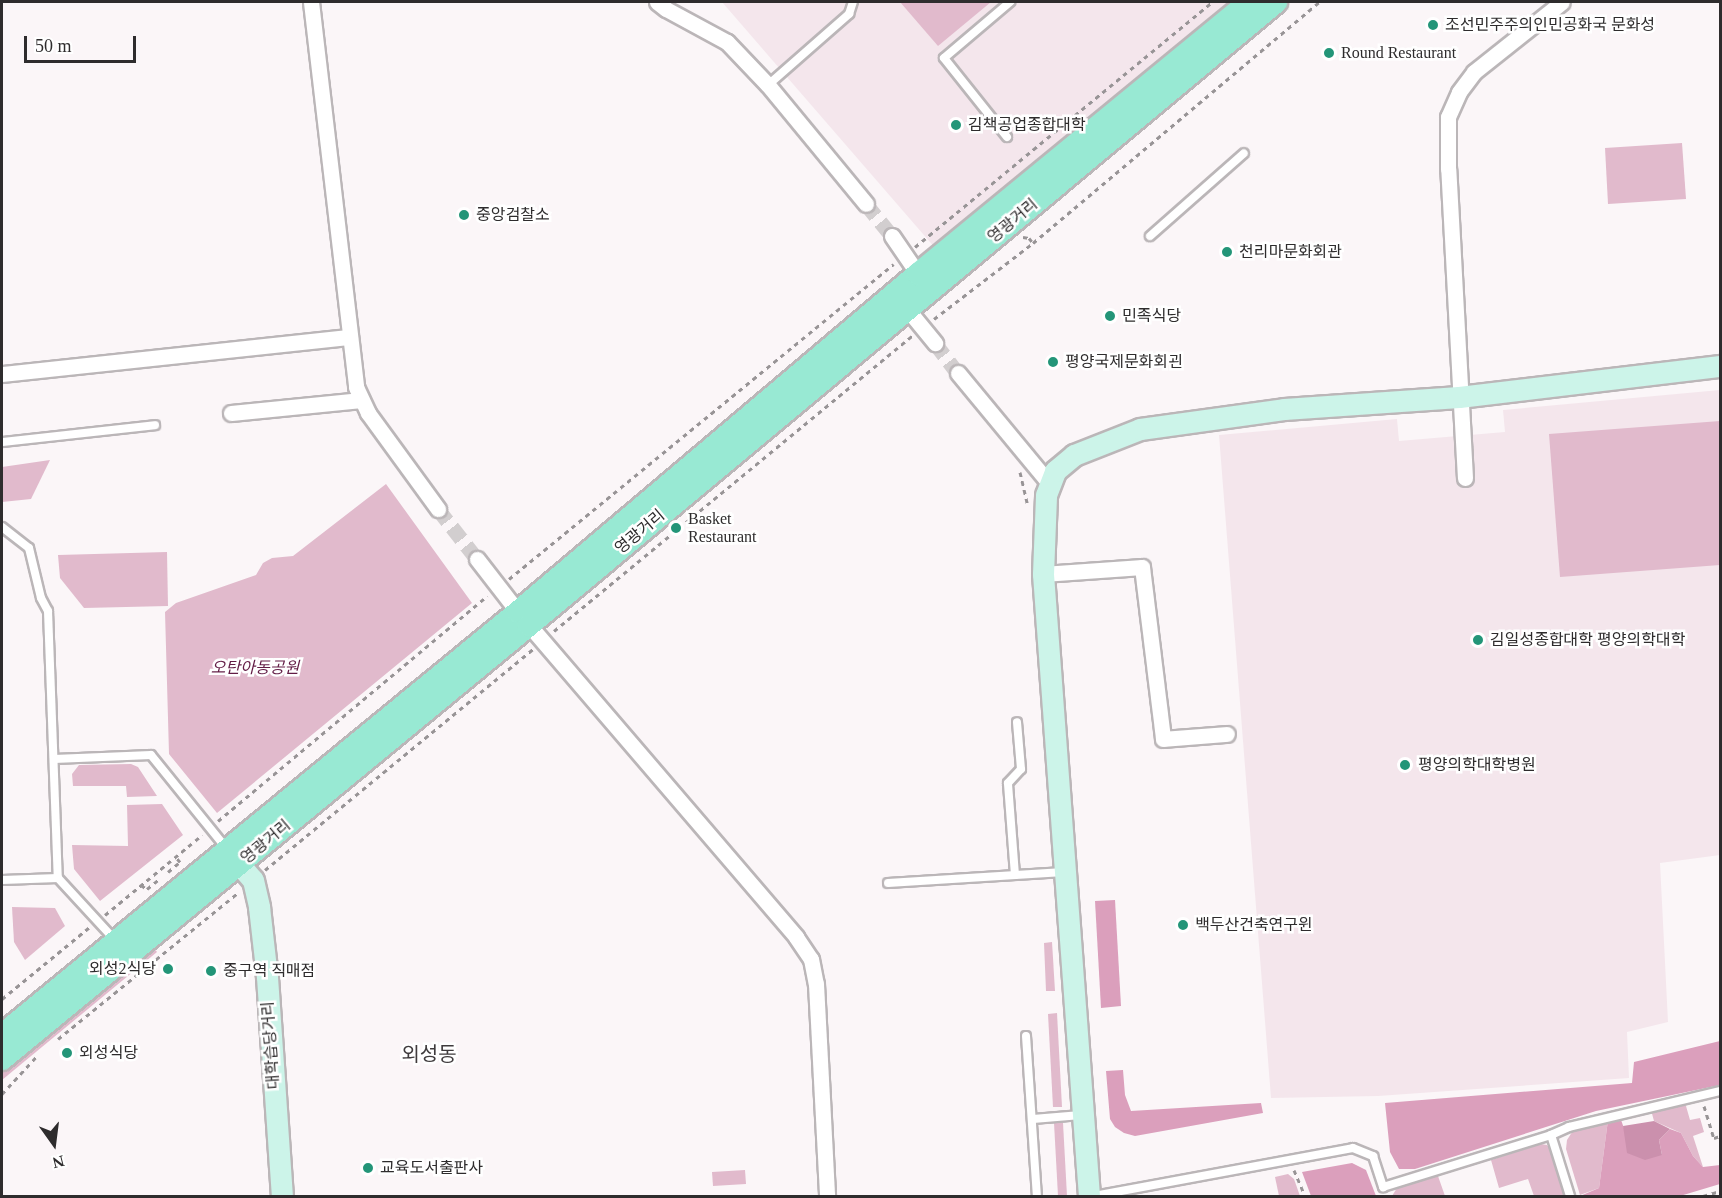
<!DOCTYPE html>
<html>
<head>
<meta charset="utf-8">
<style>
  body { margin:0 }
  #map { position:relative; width:1722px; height:1198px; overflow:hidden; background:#fbf6f8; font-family:"Times New Roman","Noto Sans KR",serif }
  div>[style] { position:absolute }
  .built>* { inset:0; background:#f4e6ec }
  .green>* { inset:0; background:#e1bacc }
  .forest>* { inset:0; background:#db9fbc }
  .water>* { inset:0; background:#cb90ad }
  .street-tunnel>* { height:15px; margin-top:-7.5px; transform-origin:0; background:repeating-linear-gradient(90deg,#d2cecf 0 15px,transparent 0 23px) }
  .path>* { height:3px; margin-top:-1.5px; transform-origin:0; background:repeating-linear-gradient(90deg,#989496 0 4.5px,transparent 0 9px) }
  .roads { filter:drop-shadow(2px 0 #bbb6b8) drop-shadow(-2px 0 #bbb6b8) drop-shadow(0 2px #bbb6b8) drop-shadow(0 -2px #bbb6b8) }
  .lane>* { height:8px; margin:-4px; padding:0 4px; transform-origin:4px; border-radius:4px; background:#fff }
  .street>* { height:15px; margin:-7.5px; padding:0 7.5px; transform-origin:7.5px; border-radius:7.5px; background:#fff }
  .secondary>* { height:21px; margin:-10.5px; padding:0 10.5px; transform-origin:10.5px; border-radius:10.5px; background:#ccf4e9 }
  .primary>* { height:22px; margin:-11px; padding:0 11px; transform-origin:11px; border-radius:11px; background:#98e9d3 }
  .dots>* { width:16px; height:16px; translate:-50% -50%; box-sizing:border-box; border:3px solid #fff; border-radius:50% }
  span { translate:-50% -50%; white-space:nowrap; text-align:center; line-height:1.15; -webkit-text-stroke:5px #fff; paint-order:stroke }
  .poi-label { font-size:16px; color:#2e2c2d }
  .left { translate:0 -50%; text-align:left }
  .right { translate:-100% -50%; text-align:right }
  .street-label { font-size:16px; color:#2e2c2d }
  .park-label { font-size:16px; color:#621c45; font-style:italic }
  .quarter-label { font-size:20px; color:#3f3b3d }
  .frame { position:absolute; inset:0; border:3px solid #2e2c2d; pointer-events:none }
  .north { position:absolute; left:24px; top:1114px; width:60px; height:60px; -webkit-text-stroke:4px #fff; paint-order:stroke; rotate:166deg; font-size:16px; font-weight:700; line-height:24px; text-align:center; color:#2e2c2d }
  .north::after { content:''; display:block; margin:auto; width:21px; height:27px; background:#2e2c2d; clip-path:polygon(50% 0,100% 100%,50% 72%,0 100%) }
  .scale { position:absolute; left:24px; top:36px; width:112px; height:27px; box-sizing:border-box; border:3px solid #2e2c2d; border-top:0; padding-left:8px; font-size:18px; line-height:21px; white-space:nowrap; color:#2e2c2d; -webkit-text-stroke:4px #fff; paint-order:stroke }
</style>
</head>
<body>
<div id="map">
  <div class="built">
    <i style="clip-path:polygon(722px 2px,1228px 2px,936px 249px)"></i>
    <i style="clip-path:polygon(1720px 390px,1720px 855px,1660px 863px,1668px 1022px,1627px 1032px,1629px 1078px,1378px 1096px,1271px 1098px,1219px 435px,1397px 419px,1399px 441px,1505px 432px,1503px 410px)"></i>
  </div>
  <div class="green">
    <i style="clip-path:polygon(900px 2px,991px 2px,938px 46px)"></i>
    <i style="clip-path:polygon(1682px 143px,1686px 199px,1608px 204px,1605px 148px)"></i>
    <i style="clip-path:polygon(1720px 421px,1720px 565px,1560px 577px,1549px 434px)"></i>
    <i style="clip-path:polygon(50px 460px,31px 499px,2px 502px,2px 467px)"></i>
    <i style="clip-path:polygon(386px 484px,472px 603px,217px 813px,169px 754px,165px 612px,176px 603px,256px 575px,263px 563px,272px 558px,293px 556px)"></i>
    <i style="clip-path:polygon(167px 552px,168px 606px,84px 608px,60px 578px,58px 555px)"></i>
    <i style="clip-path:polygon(131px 764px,138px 767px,157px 796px,127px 797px,126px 786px,73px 786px,72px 774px,79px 765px)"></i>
    <i style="clip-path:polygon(162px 804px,183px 835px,100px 901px,74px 869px,72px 845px,128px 846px,127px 805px)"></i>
    <i style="clip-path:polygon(12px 907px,55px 908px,65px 926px,25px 960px,14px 942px)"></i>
    <i style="clip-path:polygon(1052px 942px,1055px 991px,1046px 991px,1044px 943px)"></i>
    <i style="clip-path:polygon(153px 947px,157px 952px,2px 1080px,2px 1073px,13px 1062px)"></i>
    <i style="clip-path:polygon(1057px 1013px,1062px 1107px,1053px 1107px,1048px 1014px)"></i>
    <i style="clip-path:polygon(1681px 1103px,1686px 1106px,1690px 1120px,1700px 1118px,1704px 1132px,1693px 1136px,1703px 1167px,1693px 1156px,1681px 1133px,1654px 1121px,1651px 1110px)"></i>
    <i style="clip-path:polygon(1608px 1120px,1599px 1188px,1580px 1195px,1566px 1149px,1567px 1140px,1574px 1129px)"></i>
    <i style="clip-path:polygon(1054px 1123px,1063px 1123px,1067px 1196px,1058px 1196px)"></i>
    <i style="clip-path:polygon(1541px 1144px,1547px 1145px,1551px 1150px,1564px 1196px,1534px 1196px,1528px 1179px,1499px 1188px,1491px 1160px)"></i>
    <i style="clip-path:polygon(745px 1170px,746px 1184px,713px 1186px,712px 1172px)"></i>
    <i style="clip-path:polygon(1288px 1174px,1294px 1179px,1300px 1196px,1279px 1196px,1275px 1177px)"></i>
    <i style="clip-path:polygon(1438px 1176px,1445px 1196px,1392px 1196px,1397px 1188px)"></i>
  </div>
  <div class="forest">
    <i style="clip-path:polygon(1115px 900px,1121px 1006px,1101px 1008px,1095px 901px)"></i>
    <i style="clip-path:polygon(1720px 1041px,1720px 1085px,1596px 1111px,1415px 1169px,1399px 1169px,1390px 1152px,1385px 1103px,1632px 1083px,1634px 1062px)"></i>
    <i style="clip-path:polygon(1123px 1070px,1125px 1095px,1131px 1111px,1261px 1103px,1263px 1113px,1135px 1136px,1124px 1133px,1115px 1127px,1110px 1119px,1106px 1071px)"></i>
    <i style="clip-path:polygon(1620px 1117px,1626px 1134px,1662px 1155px,1659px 1140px,1670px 1129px,1681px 1133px,1693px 1156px,1703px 1167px,1720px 1165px,1720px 1184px,1680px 1196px,1580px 1196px,1599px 1188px,1608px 1120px)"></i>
    <i style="clip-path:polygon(1352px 1163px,1366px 1170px,1376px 1196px,1311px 1196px,1302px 1172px)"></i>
  </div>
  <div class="water">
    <i style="clip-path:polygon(1654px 1121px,1670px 1129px,1659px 1140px,1662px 1155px,1645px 1160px,1627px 1153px,1623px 1126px)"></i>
  </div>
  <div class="street-tunnel">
    <i style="left:866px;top:204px;width:41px;rotate:50.9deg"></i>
    <i style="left:935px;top:343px;width:38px;rotate:53deg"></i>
    <i style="left:438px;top:509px;width:63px;rotate:52deg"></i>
  </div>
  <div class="path">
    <i style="left:1023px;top:237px;width:6px;rotate:9deg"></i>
    <i style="left:1029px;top:238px;width:6px;rotate:51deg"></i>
    <i style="left:915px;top:247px;width:385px;rotate:-39.5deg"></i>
    <i style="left:934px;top:319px;width:125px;rotate:-37.5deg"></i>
    <i style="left:1033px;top:243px;width:374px;rotate:-40.1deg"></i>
    <i style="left:1020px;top:472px;width:32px;rotate:77deg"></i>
    <i style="left:509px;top:579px;width:497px;rotate:-39.3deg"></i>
    <i style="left:554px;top:631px;width:464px;rotate:-39.5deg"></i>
    <i style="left:218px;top:821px;width:351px;rotate:-39.9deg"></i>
    <i style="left:265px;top:870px;width:347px;rotate:-39.5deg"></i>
    <i style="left:168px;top:872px;width:16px;rotate:-40deg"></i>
    <i style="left:180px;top:862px;width:6px;rotate:-129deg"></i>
    <i style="left:141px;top:885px;width:7px;rotate:34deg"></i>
    <i style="left:147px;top:889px;width:14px;rotate:-39deg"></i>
    <i style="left:105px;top:915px;width:126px;rotate:-39.5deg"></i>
    <i style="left:2px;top:999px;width:115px;rotate:-39.4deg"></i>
    <i style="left:58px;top:1039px;width:233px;rotate:-39.1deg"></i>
    <i style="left:2px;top:1094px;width:52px;rotate:-47.4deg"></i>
    <i style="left:1704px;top:1106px;width:34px;rotate:73deg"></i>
    <i style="left:1714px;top:1138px;width:6px;rotate:-18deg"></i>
    <i style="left:1294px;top:1170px;width:28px;rotate:67deg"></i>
    <i style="left:1703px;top:1196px;width:18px;rotate:-16deg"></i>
  </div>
  <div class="roads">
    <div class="lane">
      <i style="left:768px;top:85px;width:108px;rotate:-41.2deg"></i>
      <i style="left:849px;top:14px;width:13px;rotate:-72deg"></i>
      <i style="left:1007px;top:137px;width:101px;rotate:-128.6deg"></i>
      <i style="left:944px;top:58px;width:87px;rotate:-40.3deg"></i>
      <i style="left:1150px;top:236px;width:125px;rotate:-41.4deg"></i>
      <i style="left:2px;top:442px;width:154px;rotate:-6.3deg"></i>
      <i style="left:2px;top:527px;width:34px;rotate:38deg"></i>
      <i style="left:29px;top:548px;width:51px;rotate:76.5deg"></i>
      <i style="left:41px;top:598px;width:15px;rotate:62deg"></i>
      <i style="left:48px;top:611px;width:267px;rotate:87.9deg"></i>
      <i style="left:58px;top:878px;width:56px;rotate:178deg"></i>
      <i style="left:54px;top:759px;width:97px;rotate:-2.4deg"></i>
      <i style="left:151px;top:755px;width:119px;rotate:51.1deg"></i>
      <i style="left:1015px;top:875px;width:92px;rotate:-94.4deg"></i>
      <i style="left:1008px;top:783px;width:19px;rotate:-47deg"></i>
      <i style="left:1021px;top:769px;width:47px;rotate:-94.9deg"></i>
      <i style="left:58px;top:878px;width:83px;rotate:47.4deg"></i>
      <i style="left:888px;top:883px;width:176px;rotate:-3.6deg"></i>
      <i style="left:1026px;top:1036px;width:160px;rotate:86.1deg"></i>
      <i style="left:1033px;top:1119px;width:48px;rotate:-4.8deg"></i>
      <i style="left:1551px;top:1135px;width:64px;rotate:72.7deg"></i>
      <i style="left:1094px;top:1196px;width:263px;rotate:-10.5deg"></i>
      <i style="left:1353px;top:1148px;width:22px;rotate:22deg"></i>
      <i style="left:1373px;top:1156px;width:33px;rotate:72deg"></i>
      <i style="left:1383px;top:1187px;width:176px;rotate:-17.2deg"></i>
      <i style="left:1551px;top:1135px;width:20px;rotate:-24deg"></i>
      <i style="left:1569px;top:1127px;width:155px;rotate:-13.4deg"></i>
    </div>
    <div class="street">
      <i style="left:311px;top:2px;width:388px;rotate:83.3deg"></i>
      <i style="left:356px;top:387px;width:29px;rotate:65deg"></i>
      <i style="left:368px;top:413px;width:119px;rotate:53.9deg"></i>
      <i style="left:657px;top:2px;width:11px;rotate:38deg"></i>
      <i style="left:666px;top:9px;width:69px;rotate:28.4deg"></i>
      <i style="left:727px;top:42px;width:59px;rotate:46.4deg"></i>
      <i style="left:768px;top:85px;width:154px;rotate:50.5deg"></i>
      <i style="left:892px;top:236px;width:46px;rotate:55.6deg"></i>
      <i style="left:908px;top:310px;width:43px;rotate:50.7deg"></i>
      <i style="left:958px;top:373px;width:143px;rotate:50.4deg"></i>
      <i style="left:2px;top:374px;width:350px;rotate:-6.1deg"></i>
      <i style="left:231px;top:413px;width:131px;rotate:-5.7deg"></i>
      <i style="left:1465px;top:478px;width:309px;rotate:-93.1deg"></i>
      <i style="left:1448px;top:169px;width:52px;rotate:-90deg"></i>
      <i style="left:1448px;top:117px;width:27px;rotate:-66deg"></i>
      <i style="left:1459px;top:92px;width:25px;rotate:-53deg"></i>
      <i style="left:1474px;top:72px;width:112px;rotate:-38.5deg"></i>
      <i style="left:477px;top:559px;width:67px;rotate:52.3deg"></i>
      <i style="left:1043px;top:574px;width:99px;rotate:-4deg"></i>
      <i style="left:1142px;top:567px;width:173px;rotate:83deg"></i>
      <i style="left:1163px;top:739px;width:64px;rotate:-4.5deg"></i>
      <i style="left:529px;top:625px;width:411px;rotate:49.4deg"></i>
      <i style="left:796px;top:937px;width:27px;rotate:56deg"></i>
      <i style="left:811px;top:959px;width:25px;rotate:79deg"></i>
      <i style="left:816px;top:984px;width:212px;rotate:87deg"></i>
    </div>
    <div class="secondary">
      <i style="left:239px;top:864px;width:21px;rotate:49deg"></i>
      <i style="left:253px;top:880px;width:28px;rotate:77deg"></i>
      <i style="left:259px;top:907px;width:70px;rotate:83.5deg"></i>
      <i style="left:267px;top:977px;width:220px;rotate:86.1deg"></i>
      <i style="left:1089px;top:1196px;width:624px;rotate:-94.23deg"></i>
      <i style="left:1043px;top:574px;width:79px;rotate:-87.8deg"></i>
      <i style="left:1046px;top:495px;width:26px;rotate:-69deg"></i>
      <i style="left:1055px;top:471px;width:25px;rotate:-40deg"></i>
      <i style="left:1074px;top:455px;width:71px;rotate:-21.5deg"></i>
      <i style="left:1140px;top:429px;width:145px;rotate:-7.9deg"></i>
      <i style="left:1284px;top:409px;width:175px;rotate:-3.9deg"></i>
      <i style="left:1459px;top:397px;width:263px;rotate:-6.8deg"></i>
    </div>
    <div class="primary">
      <i style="left:2px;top:1035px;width:667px;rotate:-39.34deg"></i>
      <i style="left:518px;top:612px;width:524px;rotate:-40.2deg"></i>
      <i style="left:918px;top:274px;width:428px;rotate:-39.4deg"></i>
      <i style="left:2px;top:1059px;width:683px;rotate:-39.47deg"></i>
      <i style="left:529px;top:625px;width:973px;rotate:-39.83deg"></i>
    </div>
  </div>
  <div class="dots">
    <i style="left:1433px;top:25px;background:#239578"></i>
    <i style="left:1329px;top:53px;background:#239578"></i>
    <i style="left:956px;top:125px;background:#239578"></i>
    <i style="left:464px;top:215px;background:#239578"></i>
    <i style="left:1227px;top:252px;background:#239578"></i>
    <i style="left:1110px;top:316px;background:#239578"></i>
    <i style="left:1053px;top:362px;background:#239578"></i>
    <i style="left:676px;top:528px;background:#239578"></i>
    <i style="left:1478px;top:640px;background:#239578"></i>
    <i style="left:1405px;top:765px;background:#239578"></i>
    <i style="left:1183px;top:925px;background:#239578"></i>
    <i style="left:168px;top:969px;background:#239578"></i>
    <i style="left:211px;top:971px;background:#239578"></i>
    <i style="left:67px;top:1053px;background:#239578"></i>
    <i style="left:368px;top:1168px;background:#239578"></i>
  </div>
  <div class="poi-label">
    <span class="left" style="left:1445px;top:25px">조선민주주의인민공화국 문화성</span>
    <span class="left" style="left:1341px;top:53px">Round Restaurant</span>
    <span class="left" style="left:968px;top:125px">김책공업종합대학</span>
    <span class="left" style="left:476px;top:215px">중앙검찰소</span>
    <span class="left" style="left:1239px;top:252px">천리마문화회관</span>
    <span class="left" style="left:1122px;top:316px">민족식당</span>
    <span class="left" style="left:1065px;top:362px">평양국제문화회괸</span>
    <span class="left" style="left:688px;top:528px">Basket<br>Restaurant</span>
    <span class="left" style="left:1490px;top:640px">김일성종합대학 평양의학대학</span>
    <span class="left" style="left:1418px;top:765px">평양의학대학병원</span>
    <span class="left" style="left:1195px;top:925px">백두산건축연구윈</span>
    <span class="right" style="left:156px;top:969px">외성2식당</span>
    <span class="left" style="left:223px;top:971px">중구역 직매점</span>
    <span class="left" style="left:79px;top:1053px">외성식당</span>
    <span class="left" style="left:380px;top:1168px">교육도서출판사</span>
  </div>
  <div class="street-label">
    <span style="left:1013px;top:221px;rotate:-40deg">영광거리</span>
    <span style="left:640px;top:532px;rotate:-40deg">영광거리</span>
    <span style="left:266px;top:842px;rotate:-40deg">영광거리</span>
    <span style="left:271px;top:1045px;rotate:-94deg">대학습당거리</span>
  </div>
  <div class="park-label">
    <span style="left:255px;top:668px">오탄아동공원</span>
  </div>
  <div class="quarter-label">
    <span style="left:429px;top:1054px">외성동</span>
  </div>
  <div class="frame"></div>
  <div class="north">N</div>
  <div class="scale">50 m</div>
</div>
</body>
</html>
